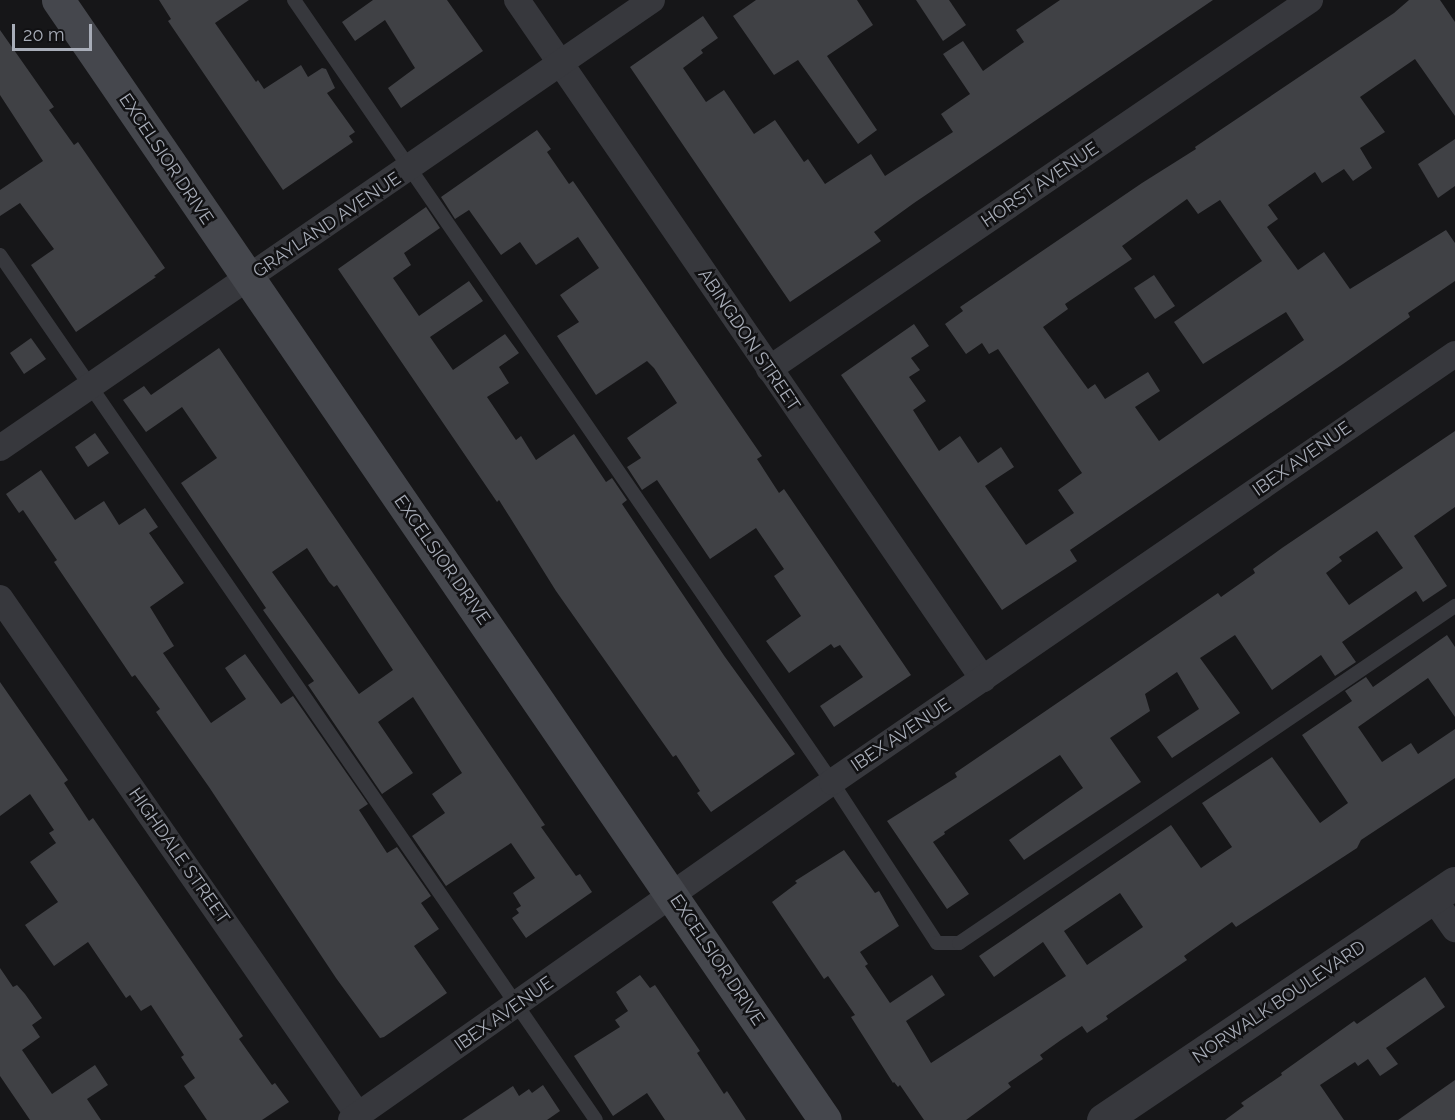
<!DOCTYPE html>
<html>
<head>
<meta charset="utf-8">
<style>
  body { margin:0 }
  #map { position:relative; width:1455px; height:1120px; overflow:hidden; background:#161618; font-family:Raleway,sans-serif }
  div>[style] { position:absolute }
  .building>* { inset:0; background:#404145 }
  .service>* { height:14px; margin:-7px; padding:0 7px; transform-origin:7px; border-radius:7px; background:#37383d }
  .minor>* { height:26px; margin:-13px; padding:0 13px; transform-origin:13px; border-radius:13px; background:#37383d }
  .tertiary>* { height:33px; margin:-16.5px; padding:0 16.5px; transform-origin:16.5px; border-radius:16.5px; background:#37383d }
  .secondary>* { height:33px; margin:-16.5px; padding:0 16.5px; transform-origin:16.5px; border-radius:16.5px; background:#45474d }
  span { translate:-50% -50%; white-space:nowrap; text-align:center; line-height:1.15; -webkit-text-stroke:5px #111113; paint-order:stroke }
  .street-label { font-size:18px; color:#a8adb8 }
  .scale { position:absolute; left:12px; top:24px; width:80px; height:27px; box-sizing:border-box; border:3px solid #a8adb8; border-top:0; padding-left:8px; font-size:18px; line-height:21px; white-space:nowrap; color:#a8adb8; -webkit-text-stroke:4px #111113; paint-order:stroke }
</style>
</head>
<body>
<div id="map">
  <div class="building">
    <i style="clip-path:polygon(159px 0,249px 0,215px 23px,256px 82px,258px 80px,264px 89px,301px 65px,308px 77px,322px 68px,326px 69px,335px 88px,327px 93px,355px 132px,349px 136px,353px 142px,283px 190px,168px 21px,171px 19px)"></i>
    <i style="clip-path:polygon(373px 0,447px 0,483px 51px,401px 108px,388px 88px,415px 68px,385px 20px,355px 41px,342px 22px)"></i>
    <i style="clip-path:polygon(756px 0,857px 0,873px 25px,827px 56px,877px 130px,858px 144px,798px 60px,774px 75px,733px 16px)"></i>
    <i style="clip-path:polygon(916px 0,949px 0,966px 25px,943px 41px)"></i>
    <i style="clip-path:polygon(1060px 0,1213px 0,914px 203px,874px 232px,881px 241px,790px 302px,630px 67px,703px 16px,718px 38px,701px 50px,703px 53px,683px 68px,706px 102px,724px 90px,754px 134px,775px 120px,804px 162px,808px 159px,825px 184px,871px 154px,885px 176px,953px 132px,941px 114px,970px 94px,943px 54px,963px 41px,983px 71px,1024px 42px,1016px 30px)"></i>
    <i style="clip-path:polygon(evenodd,1409px 0,1440px 0,1455px 22px,1455px 116px,1415px 59px,1360px 97px,1385px 132px,1360px 148px,1372px 168px,1353px 181px,1344px 169px,1322px 183px,1315px 172px,1268px 205px,1278px 219px,1267px 227px,1298px 270px,1324px 252px,1350px 289px,1446px 230px,1455px 243px,1455px 281px,1408px 313px,1410px 317px,1343px 364px,1070px 550px,1077px 561px,1002px 610px,841px 375px,914px 324px,929px 346px,911px 358px,920px 370px,909px 377px,926px 401px,913px 410px,939px 451px,960px 436px,978px 463px,1001px 447px,1014px 467px,985px 486px,1026px 545px,1074px 513px,1058px 490px,1082px 473px,998px 349px,989px 354px,982px 343px,966px 354px,945px 324px,963px 311px,960px 307px,1142px 183px,1196px 149px,1195px 147px,1394px 13px,1409px 0,1187px 199px,1198px 214px,1220px 200px,1262px 261px,1174px 322px,1203px 364px,1286px 312px,1304px 340px,1159px 441px,1135px 407px,1160px 391px,1148px 372px,1105px 399px,1095px 384px,1088px 389px,1043px 327px,1068px 309px,1065px 304px,1132px 259px,1122px 246px,1187px 199px)"></i>
    <i style="clip-path:polygon(0 30px,54px 107px,49px 110px,74px 145px,78px 142px,165px 268px,154px 276px,156px 277px,76px 332px,31px 265px,54px 249px,20px 203px,0 216px,0 190px,43px 161px,0 95px)"></i>
    <i style="clip-path:polygon(537px 130px,551px 149px,547px 152px,569px 184px,573px 181px,762px 456px,757px 459px,779px 493px,784px 489px,911px 675px,834px 727px,820px 706px,863px 677px,840px 645px,834px 648px,831px 644px,789px 673px,766px 641px,801px 616px,774px 576px,784px 569px,756px 528px,710px 559px,657px 480px,642px 490px,627px 467px,641px 458px,627px 438px,677px 403px,654px 368px,647px 361px,596px 395px,557px 336px,579px 322px,560px 295px,599px 268px,578px 237px,536px 265px,520px 242px,501px 255px,469px 210px,455px 219px,441px 197px)"></i>
    <i style="clip-path:polygon(1455px 139px,1455px 186px,1438px 198px,1418px 164px)"></i>
    <i style="clip-path:polygon(426px 207px,440px 228px,404px 253px,411px 265px,393px 278px,419px 316px,469px 281px,483px 301px,430px 337px,453px 370px,505px 334px,519px 353px,499px 367px,509px 383px,487px 397px,516px 440px,521px 436px,536px 460px,574px 434px,606px 482px,612px 478px,627px 500px,622px 504px,725px 657px,795px 754px,711px 812px,697px 793px,700px 791px,676px 755px,673px 757px,556px 591px,499px 500px,497px 502px,338px 269px)"></i>
    <i style="clip-path:polygon(1154px 275px,1175px 306px,1155px 319px,1134px 288px)"></i>
    <i style="clip-path:polygon(31px 338px,46px 359px,24px 374px,10px 353px)"></i>
    <i style="clip-path:polygon(evenodd,219px 348px,545px 825px,541px 827px,576px 876px,580px 874px,592px 892px,526px 938px,512px 918px,519px 913px,516px 909px,521px 906px,513px 893px,535px 878px,511px 843px,446px 886px,412px 836px,445px 813px,432px 794px,462px 773px,413px 697px,378px 722px,413px 773px,382px 794px,308px 685px,314px 681px,263px 610px,266px 608px,181px 483px,217px 458px,182px 407px,146px 432px,123px 400px,144px 386px,151px 395px,219px 348px,307px 548px,329px 582px,334px 587px,337px 585px,393px 670px,359px 694px,272px 572px,307px 548px)"></i>
    <i style="clip-path:polygon(evenodd,1455px 431px,1455px 507px,1414px 536px,1447px 586px,1423px 602px,1416px 591px,1342px 642px,1356px 662px,1335px 676px,1321px 655px,1272px 690px,1235px 635px,1200px 658px,1240px 713px,1172px 758px,1157px 737px,1199px 709px,1177px 672px,1145px 694px,1150px 711px,1110px 738px,1141px 782px,1024px 860px,1009px 840px,1083px 788px,1060px 755px,944px 832px,945px 834px,933px 842px,969px 894px,947px 909px,887px 821px,957px 777px,955px 773px,1218px 593px,1221px 597px,1255px 573px,1253px 569px,1282px 548px,1455px 431px,1377px 531px,1403px 568px,1349px 605px,1326px 573px,1342px 561px,1339px 557px,1377px 531px)"></i>
    <i style="clip-path:polygon(95px 433px,109px 453px,88px 467px,75px 447px)"></i>
    <i style="clip-path:polygon(41px 470px,75px 520px,104px 501px,119px 525px,145px 508px,158px 527px,149px 533px,184px 583px,150px 607px,174px 646px,163px 653px,211px 723px,246px 699px,225px 668px,245px 654px,281px 704px,293px 696px,368px 804px,359px 810px,387px 853px,397px 847px,431px 896px,421px 903px,439px 929px,414px 946px,447px 993px,384px 1037px,380px 1038px,336px 978px,209px 787px,156px 712px,160px 709px,135px 675px,132px 677px,54px 562px,57px 560px,23px 510px,19px 513px,6px 494px)"></i>
    <i style="clip-path:polygon(evenodd,1447px 635px,1455px 647px,1455px 717px,1428px 678px,1358px 727px,1382px 762px,1411px 743px,1418px 754px,1455px 729px,1455px 778px,1361px 840px,1357px 848px,1236px 927px,1232px 922px,1184px 956px,1187px 960px,1106px 1016px,1108px 1019px,1087px 1033px,1082px 1026px,1061px 1040px,1040px 1055px,1043px 1059px,1008px 1083px,1011px 1087px,966px 1120px,924px 1120px,900px 1085px,898px 1087px,894px 1082px,893px 1083px,851px 1017px,855px 1015px,828px 976px,824px 979px,772px 902px,797px 883px,795px 881px,844px 850px,875px 893px,879px 891px,899px 926px,860px 952px,868px 964px,865px 966px,890px 1003px,932px 975px,945px 995px,906px 1021px,931px 1063px,1066px 976px,1043px 942px,994px 977px,979px 956px,1171px 825px,1201px 868px,1232px 847px,1202px 803px,1272px 757px,1320px 823px,1348px 803px,1302px 735px,1352px 701px,1345px 691px,1366px 677px,1373px 687px,1447px 635px,1120px 893px,1143px 927px,1087px 965px,1064px 931px,1120px 893px)"></i>
    <i style="clip-path:polygon(0 682px,68px 780px,64px 783px,89px 821px,93px 818px,243px 1036px,239px 1039px,272px 1085px,275px 1083px,289px 1102px,262px 1120px,207px 1120px,184px 1086px,195px 1078px,181px 1057px,184px 1055px,151px 1005px,141px 1011px,130px 995px,126px 998px,88px 942px,54px 966px,25px 925px,58px 902px,30px 862px,56px 843px,49px 833px,54px 830px,30px 794px,0 816px)"></i>
    <i style="clip-path:polygon(0 968px,13px 987px,17px 985px,25px 994px,42px 1018px,32px 1025px,40px 1037px,22px 1050px,52px 1094px,95px 1065px,108px 1085px,87px 1099px,101px 1120px,30px 1120px,0 1076px)"></i>
    <i style="clip-path:polygon(640px 975px,650px 988px,655px 985px,700px 1051px,697px 1053px,724px 1094px,727px 1091px,746px 1120px,665px 1120px,647px 1093px,613px 1116px,574px 1056px,620px 1027px,615px 1020px,628px 1011px,616px 992px)"></i>
    <i style="clip-path:polygon(1425px 977px,1445px 1007px,1386px 1048px,1398px 1064px,1380px 1076px,1368px 1059px,1358px 1066px,1355px 1062px,1320px 1085px,1344px 1120px,1225px 1120px,1244px 1106px,1241px 1103px,1282px 1075px,1281px 1073px,1354px 1021px,1357px 1024px)"></i>
    <i style="clip-path:polygon(1455px 1080px,1455px 1120px,1398px 1120px)"></i>
    <i style="clip-path:polygon(543px 1085px,560px 1111px,547px 1120px,462px 1120px,513px 1086px,519px 1096px,529px 1089px,532px 1093px)"></i>
  </div>
  <div class="service">
    <i style="left:294px;top:0;width:949px;rotate:55.47deg"></i>
    <i style="left:832px;top:782px;width:192px;rotate:56.9deg"></i>
    <i style="left:937px;top:943px;width:22px"></i>
    <i style="left:959px;top:943px;width:600px;rotate:-34.19deg"></i>
    <i style="left:0;top:255px;width:1050px;rotate:55.43deg"></i>
  </div>
  <div class="minor">
    <i style="left:517px;top:0;width:824px;rotate:55.54deg"></i>
    <i style="left:769px;top:369px;width:655px;rotate:-34.3deg"></i>
    <i style="left:0;top:448px;width:791px;rotate:-34.49deg"></i>
    <i style="left:0;top:598px;width:629px;rotate:55.3deg"></i>
    <i style="left:1433px;top:898px;width:38px;rotate:55deg"></i>
    <i style="left:351px;top:1120px;width:588px;rotate:-35.1deg"></i>
    <i style="left:832px;top:782px;width:756px;rotate:-34.49deg"></i>
  </div>
  <div class="tertiary">
    <i style="left:1103px;top:1120px;width:424px;rotate:-34deg"></i>
  </div>
  <div class="secondary">
    <i style="left:58px;top:0;width:1357px;rotate:55.6deg"></i>
  </div>
  <div class="street-label">
    <span style="left:166px;top:159px;rotate:56deg">EXCELSIOR DRIVE</span>
    <span style="left:1040px;top:185px;rotate:-34deg">HORST AVENUE</span>
    <span style="left:327px;top:225px;rotate:-34deg">GRAYLAND AVENUE</span>
    <span style="left:749px;top:340px;rotate:56deg">ABINGDON STREET</span>
    <span style="left:1302px;top:459px;rotate:-35deg">IBEX AVENUE</span>
    <span style="left:442px;top:560px;rotate:55deg">EXCELSIOR DRIVE</span>
    <span style="left:901px;top:735px;rotate:-34deg">IBEX AVENUE</span>
    <span style="left:179px;top:856px;rotate:55deg">HIGHDALE STREET</span>
    <span style="left:717px;top:960px;rotate:56deg">EXCELSIOR DRIVE</span>
    <span style="left:1279px;top:1002px;rotate:-34deg">NORWALK BOULEVARD</span>
    <span style="left:504px;top:1014px;rotate:-35deg">IBEX AVENUE</span>
  </div>
  <div class="scale">20 m</div>
</div>
</body>
</html>
